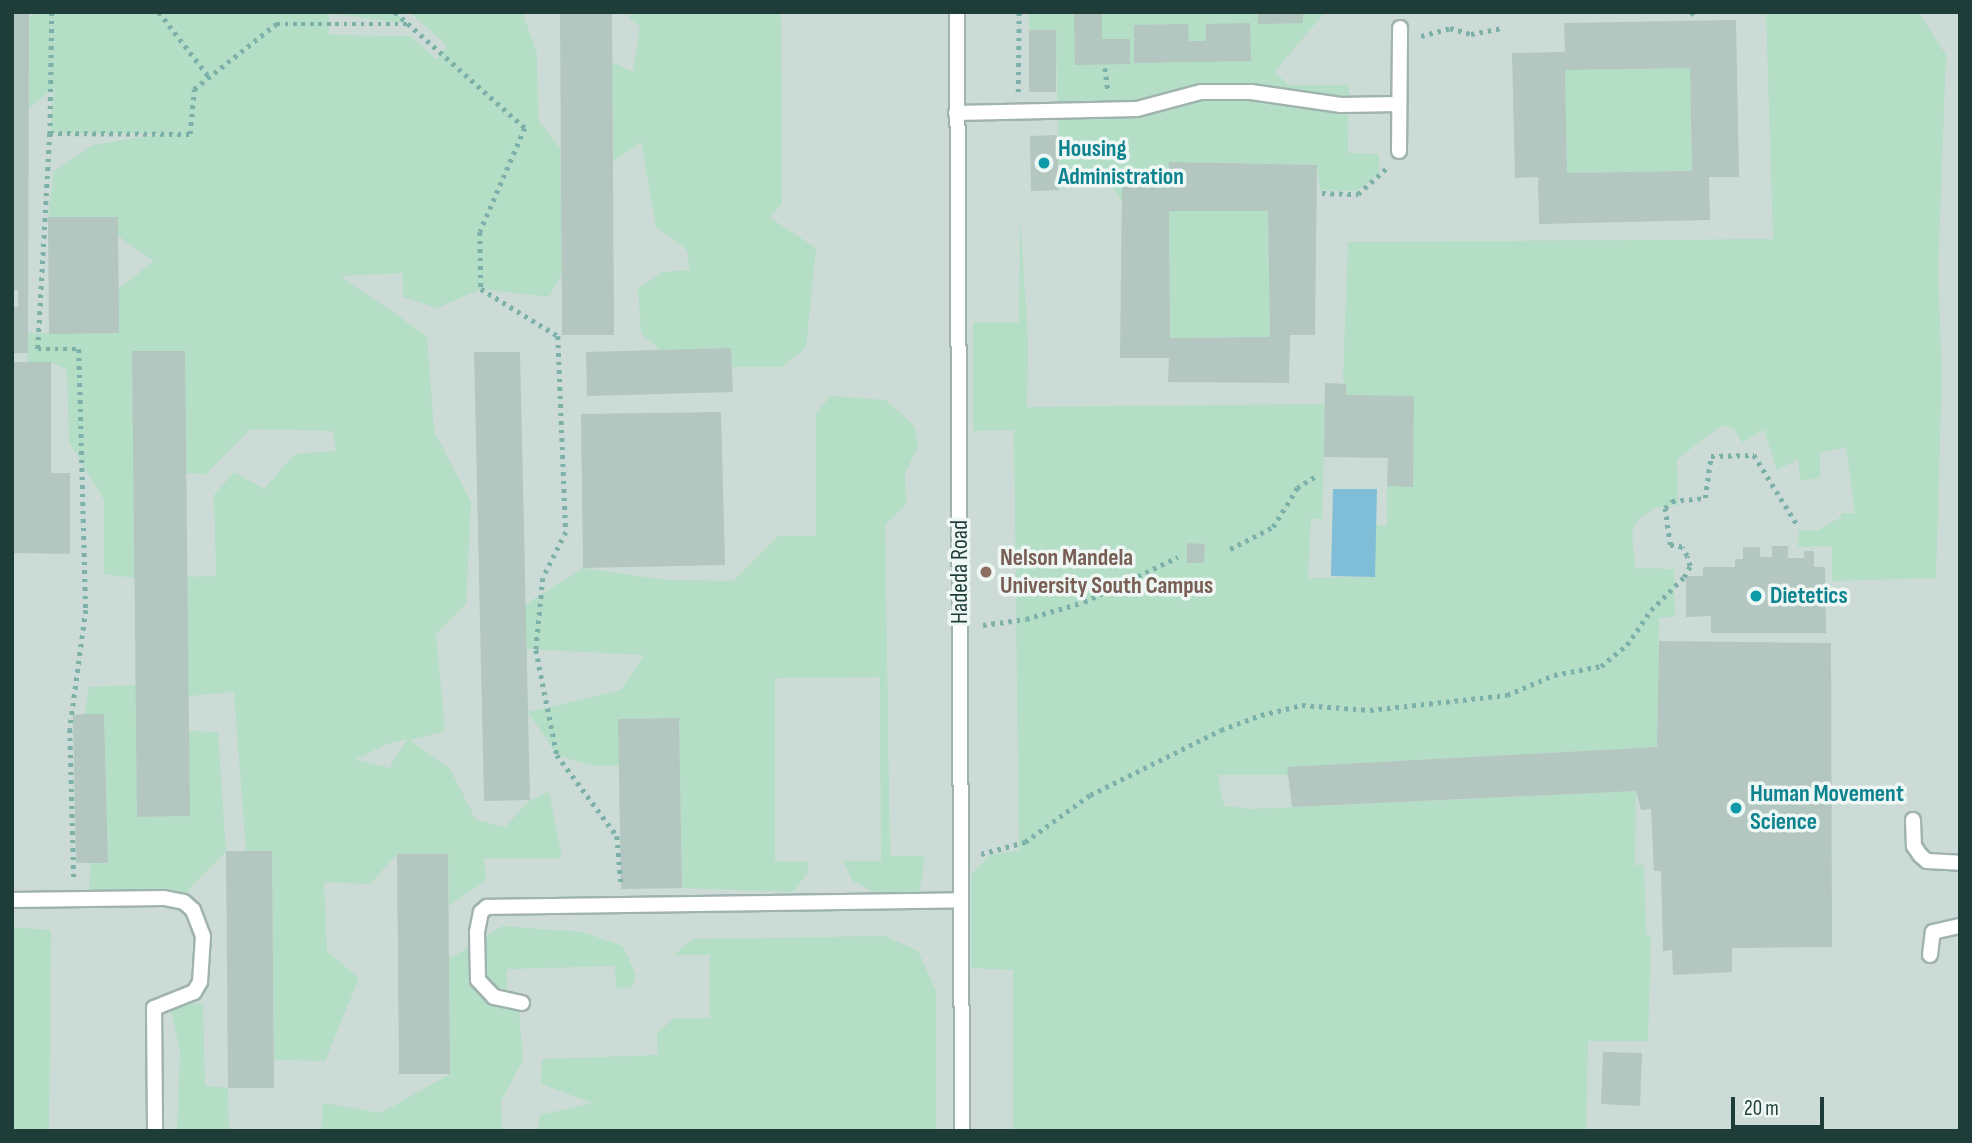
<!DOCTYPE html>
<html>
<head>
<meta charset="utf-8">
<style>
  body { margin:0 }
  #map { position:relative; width:1972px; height:1143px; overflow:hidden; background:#ddebe7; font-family:"Sofia Sans Condensed",sans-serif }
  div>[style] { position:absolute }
  .built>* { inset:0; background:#ccdbd6 }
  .green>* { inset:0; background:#b4dec5 }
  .water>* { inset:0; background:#80bdd6 }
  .building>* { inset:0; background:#b3c6c0 }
  .path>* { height:4.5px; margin-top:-2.25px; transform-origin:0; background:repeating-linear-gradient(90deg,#7bb1a8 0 3.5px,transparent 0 8.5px) }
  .roads { filter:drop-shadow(2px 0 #a0b3af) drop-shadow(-2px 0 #a0b3af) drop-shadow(0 2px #a0b3af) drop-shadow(0 -2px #a0b3af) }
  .lane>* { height:14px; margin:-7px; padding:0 7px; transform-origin:7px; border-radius:7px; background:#fff }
  .dots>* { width:19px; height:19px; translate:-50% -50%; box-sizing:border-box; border:4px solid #eef7f4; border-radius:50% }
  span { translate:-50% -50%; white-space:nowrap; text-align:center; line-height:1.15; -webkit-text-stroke:7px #eef7f4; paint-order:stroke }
  .culture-label { font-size:24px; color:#0d838f; font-weight:700 }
  .left { translate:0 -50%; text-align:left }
  .education-label { font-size:24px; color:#785e54; font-weight:700 }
  .street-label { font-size:24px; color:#1e3c38 }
  .frame { position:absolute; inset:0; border:14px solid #1e3c38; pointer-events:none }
  .scale { position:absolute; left:1731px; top:1097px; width:93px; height:32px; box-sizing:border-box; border:4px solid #1e3c38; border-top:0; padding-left:9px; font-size:21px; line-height:24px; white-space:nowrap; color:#1e3c38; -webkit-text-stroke:5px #eef7f4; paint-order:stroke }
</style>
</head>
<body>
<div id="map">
  <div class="built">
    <i style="clip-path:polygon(12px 12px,1960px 12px,1960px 1131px,12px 1131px)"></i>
  </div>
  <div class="green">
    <i style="clip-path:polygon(evenodd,37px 12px,395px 12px,408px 24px,329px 13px,329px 35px,410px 36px,437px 60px,447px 46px,410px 12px,522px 12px,537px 53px,538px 120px,560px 148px,562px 273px,549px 297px,481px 289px,437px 308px,403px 297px,403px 273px,340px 276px,427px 336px,434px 431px,471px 502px,466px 604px,436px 634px,445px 731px,410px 740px,450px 769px,476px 820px,505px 827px,530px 800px,549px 792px,562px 858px,484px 858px,486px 880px,449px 906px,448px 854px,397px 854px,370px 884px,324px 882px,327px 951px,359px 978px,325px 1061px,274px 1060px,272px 851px,246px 851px,234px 692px,188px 696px,187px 577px,216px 576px,214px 495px,234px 472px,264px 489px,295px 454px,336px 451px,333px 431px,250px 429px,206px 474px,186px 473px,135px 578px,104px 574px,104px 500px,69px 442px,67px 370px,51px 362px,27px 362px,28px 333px,119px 333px,118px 289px,154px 261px,118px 236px,117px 217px,48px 217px,54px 171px,93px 145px,162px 134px,50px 133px,54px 88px,29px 108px,29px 18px,37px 12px,408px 739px,389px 768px,355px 759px,390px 743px,408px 739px)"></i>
    <i style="clip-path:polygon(631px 12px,781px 12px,782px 204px,769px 217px,816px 248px,806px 347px,782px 367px,732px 367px,731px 348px,660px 350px,641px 333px,638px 289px,662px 272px,690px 270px,687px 250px,656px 227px,641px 142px,613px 162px,612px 62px,633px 72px,640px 27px,629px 18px)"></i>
    <i style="clip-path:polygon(1029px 12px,1325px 12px,1274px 72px,1289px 85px,1349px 85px,1348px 153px,1379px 154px,1379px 173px,1357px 191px,1320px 190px,1317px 165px,1170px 162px,1169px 188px,1122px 187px,1122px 201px,1097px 167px,1059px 190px,1056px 30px,1029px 30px)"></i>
    <i style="clip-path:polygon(evenodd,1766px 12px,1918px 12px,1946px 55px,1938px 273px,1942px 373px,1936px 578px,1832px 581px,1832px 546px,1798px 547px,1799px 530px,1819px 530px,1841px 517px,1841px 513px,1855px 513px,1846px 447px,1820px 453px,1820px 478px,1800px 481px,1798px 459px,1777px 470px,1764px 429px,1743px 443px,1735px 430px,1722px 425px,1677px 459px,1678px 505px,1654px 508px,1638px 519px,1632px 533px,1635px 568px,1674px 569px,1675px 616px,1659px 618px,1657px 747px,1288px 767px,1288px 775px,1218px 775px,1224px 806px,1253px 809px,1636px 791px,1635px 865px,1644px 865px,1646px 934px,1651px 935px,1648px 1041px,1588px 1041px,1586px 1131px,1013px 1131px,1013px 970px,971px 968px,971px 874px,990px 855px,1019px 850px,1014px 430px,973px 431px,973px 322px,1019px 322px,1020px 215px,1028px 342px,1027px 407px,1325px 404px,1322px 519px,1311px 519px,1308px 578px,1374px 577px,1376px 525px,1387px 526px,1387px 486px,1413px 486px,1414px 397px,1346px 395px,1343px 379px,1348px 242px,1773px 239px,1766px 12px,1188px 543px,1205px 544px,1204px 563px,1187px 562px,1188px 543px)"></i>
    <i style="clip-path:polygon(1690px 68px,1692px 171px,1567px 173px,1565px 70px)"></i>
    <i style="clip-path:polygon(1169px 211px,1268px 211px,1270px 337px,1170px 338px)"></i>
    <i style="clip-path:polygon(830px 396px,886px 400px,915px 427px,918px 446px,905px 474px,906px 504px,885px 525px,890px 856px,925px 856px,918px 900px,872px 891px,853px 881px,843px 861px,881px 861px,880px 677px,775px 678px,775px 861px,809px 862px,807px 874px,793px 892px,682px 888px,679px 718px,618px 719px,619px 766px,594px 766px,557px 755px,528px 712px,621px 690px,644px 655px,526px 649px,526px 604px,583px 568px,666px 580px,733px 581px,778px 536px,816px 536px,816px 414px)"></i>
    <i style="clip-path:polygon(136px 685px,138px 817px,190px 816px,189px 731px,218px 732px,226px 851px,181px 898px,89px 899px,90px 863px,108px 862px,104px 714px,85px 714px,89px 687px)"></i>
    <i style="clip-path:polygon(503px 926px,582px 932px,623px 946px,636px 975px,632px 987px,616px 989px,615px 966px,507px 969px,507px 992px,519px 1010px,523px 1060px,501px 1101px,502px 1127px,510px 1131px,321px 1131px,323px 1103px,381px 1113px,450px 1074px,449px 959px)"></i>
    <i style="clip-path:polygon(12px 927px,51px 930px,49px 1131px,12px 1131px)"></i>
    <i style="clip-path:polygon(885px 936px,918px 951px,936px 991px,936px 1131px,538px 1131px,540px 1115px,593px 1103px,541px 1084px,542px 1059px,658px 1055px,657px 1033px,674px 1018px,710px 1018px,710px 955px,674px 955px,693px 939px)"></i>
    <i style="clip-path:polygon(169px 1000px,203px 1004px,205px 1086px,228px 1088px,229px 1131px,177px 1131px,180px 1051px)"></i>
  </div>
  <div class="water">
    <i style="clip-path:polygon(1333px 489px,1377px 489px,1375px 577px,1331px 576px)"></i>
  </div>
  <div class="building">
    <i style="clip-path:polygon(12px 12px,29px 12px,28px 353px,12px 353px,12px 307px,18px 307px,18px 290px,12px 290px)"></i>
    <i style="clip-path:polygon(560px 12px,612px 12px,614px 335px,562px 335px)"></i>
    <i style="clip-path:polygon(1074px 12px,1107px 12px,1102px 15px,1102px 39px,1130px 39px,1130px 64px,1075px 65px)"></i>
    <i style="clip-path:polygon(1258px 12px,1303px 12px,1303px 23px,1258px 24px)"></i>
    <i style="clip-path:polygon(evenodd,1736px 20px,1739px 177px,1709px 177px,1710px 220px,1539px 224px,1538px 177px,1515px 178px,1512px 53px,1565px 52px,1564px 23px,1736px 20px,1690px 68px,1692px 171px,1567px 173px,1565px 70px,1690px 68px)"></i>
    <i style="clip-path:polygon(1250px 23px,1251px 61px,1134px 63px,1134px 25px,1188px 24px,1189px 41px,1206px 41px,1206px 24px)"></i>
    <i style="clip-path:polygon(1029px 30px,1056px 30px,1056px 92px,1029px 92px)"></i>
    <i style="clip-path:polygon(1057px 135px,1059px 190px,1031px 191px,1030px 136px)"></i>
    <i style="clip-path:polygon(evenodd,1169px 162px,1317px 165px,1315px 335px,1290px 335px,1289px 383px,1168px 382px,1169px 358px,1120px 358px,1122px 187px,1169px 188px,1169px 162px,1169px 211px,1268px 211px,1270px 337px,1170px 338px,1169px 211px)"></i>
    <i style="clip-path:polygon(48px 217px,118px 217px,119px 333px,49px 334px)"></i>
    <i style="clip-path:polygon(731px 348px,733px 392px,587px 396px,586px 352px)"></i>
    <i style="clip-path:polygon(132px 351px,185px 351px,190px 816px,137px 817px)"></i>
    <i style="clip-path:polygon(474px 352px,520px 352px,530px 800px,484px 801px)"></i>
    <i style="clip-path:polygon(12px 362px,51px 362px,51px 473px,70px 473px,70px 554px,12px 553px)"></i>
    <i style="clip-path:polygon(1325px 383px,1346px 384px,1346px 395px,1414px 396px,1413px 487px,1387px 486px,1388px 458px,1324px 457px)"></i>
    <i style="clip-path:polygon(721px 412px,725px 565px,583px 568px,581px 414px)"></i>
    <i style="clip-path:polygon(1187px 543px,1205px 544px,1204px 563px,1187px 563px)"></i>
    <i style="clip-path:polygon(1772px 546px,1788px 546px,1788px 558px,1804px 558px,1804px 551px,1814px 551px,1814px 567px,1825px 567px,1826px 633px,1711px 633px,1711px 616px,1686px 617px,1686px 576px,1703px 576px,1703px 567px,1735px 567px,1735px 559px,1743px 559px,1743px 547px,1760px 547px,1760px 557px,1772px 557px)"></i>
    <i style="clip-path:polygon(1659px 641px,1831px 643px,1832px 947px,1732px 948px,1732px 972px,1673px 975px,1672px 950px,1663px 951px,1661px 871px,1654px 871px,1651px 809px,1641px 810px,1636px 791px,1292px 807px,1287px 767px,1657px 747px)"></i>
    <i style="clip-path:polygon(85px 714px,104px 714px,108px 863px,76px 863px,73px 715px)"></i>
    <i style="clip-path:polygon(679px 718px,682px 888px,621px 889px,618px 719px)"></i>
    <i style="clip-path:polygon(226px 851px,272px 851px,274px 1088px,228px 1088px)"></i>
    <i style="clip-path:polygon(397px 854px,448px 854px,450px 1074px,399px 1074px)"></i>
    <i style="clip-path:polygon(1603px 1052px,1642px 1053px,1640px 1106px,1601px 1104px)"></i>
  </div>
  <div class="path">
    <i style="left:52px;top:12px;width:121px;rotate:90.9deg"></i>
    <i style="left:50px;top:133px;width:140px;rotate:0.4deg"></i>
    <i style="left:190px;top:134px;width:45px;rotate:-84.9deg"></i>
    <i style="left:194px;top:89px;width:105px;rotate:-38.4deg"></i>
    <i style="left:276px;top:24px;width:131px"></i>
    <i style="left:159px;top:12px;width:82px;rotate:52.4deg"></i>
    <i style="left:395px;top:12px;width:174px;rotate:41.7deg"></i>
    <i style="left:525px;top:128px;width:113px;rotate:113.4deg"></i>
    <i style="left:480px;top:232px;width:57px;rotate:89deg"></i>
    <i style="left:481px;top:289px;width:90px;rotate:31.4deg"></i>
    <i style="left:558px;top:336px;width:196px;rotate:87.7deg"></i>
    <i style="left:566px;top:532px;width:51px;rotate:116.6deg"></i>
    <i style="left:543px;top:578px;width:72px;rotate:95.6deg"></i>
    <i style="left:536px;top:650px;width:107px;rotate:78.7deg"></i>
    <i style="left:557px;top:755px;width:101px;rotate:53.5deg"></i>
    <i style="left:617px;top:836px;width:47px;rotate:85.1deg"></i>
    <i style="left:1692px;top:12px;width:6px;rotate:59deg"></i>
    <i style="left:1421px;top:36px;width:30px;rotate:-15deg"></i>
    <i style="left:1450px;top:28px;width:22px;rotate:16deg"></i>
    <i style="left:1471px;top:34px;width:31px;rotate:-11deg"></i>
    <i style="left:1105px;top:68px;width:21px;rotate:82deg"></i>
    <i style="left:1018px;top:92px;width:80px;rotate:-89.3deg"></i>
    <i style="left:50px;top:133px;width:216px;rotate:93.2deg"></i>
    <i style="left:38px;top:349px;width:41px"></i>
    <i style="left:79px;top:349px;width:261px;rotate:88.5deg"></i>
    <i style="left:86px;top:610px;width:120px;rotate:97.7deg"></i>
    <i style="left:70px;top:729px;width:148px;rotate:88.5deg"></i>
    <i style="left:1322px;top:193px;width:36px;rotate:2deg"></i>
    <i style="left:1358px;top:194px;width:38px;rotate:-42deg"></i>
    <i style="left:1230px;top:549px;width:48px;rotate:-27.1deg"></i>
    <i style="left:1273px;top:527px;width:46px;rotate:-58.4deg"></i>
    <i style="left:1297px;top:488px;width:25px;rotate:-32deg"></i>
    <i style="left:983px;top:625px;width:43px;rotate:-7.9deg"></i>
    <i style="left:1026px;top:619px;width:60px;rotate:-16.3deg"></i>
    <i style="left:1084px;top:602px;width:104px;rotate:-25.6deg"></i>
    <i style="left:981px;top:854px;width:46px;rotate:-15.3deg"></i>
    <i style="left:1025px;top:842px;width:80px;rotate:-35.9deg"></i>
    <i style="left:1090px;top:795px;width:146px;rotate:-26.4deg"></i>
    <i style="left:1221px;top:730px;width:43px;rotate:-20.6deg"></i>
    <i style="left:1261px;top:715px;width:42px;rotate:-13.7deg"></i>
    <i style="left:1302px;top:705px;width:68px;rotate:4.2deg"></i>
    <i style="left:1370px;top:710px;width:138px;rotate:-6.2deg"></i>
    <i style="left:1507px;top:695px;width:51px;rotate:-23.1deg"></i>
    <i style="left:1554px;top:675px;width:48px;rotate:-10.8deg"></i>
    <i style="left:1601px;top:666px;width:33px;rotate:-39deg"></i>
    <i style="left:1627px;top:645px;width:42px;rotate:-55.6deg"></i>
    <i style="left:1651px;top:610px;width:47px;rotate:-45deg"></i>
    <i style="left:1684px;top:577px;width:13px;rotate:-61deg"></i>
    <i style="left:1690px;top:566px;width:10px;rotate:-107deg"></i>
    <i style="left:1687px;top:556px;width:10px;rotate:-119deg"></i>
    <i style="left:1682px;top:547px;width:12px;rotate:-171deg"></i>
    <i style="left:1670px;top:545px;width:37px;rotate:-98deg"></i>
    <i style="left:1665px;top:508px;width:10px;rotate:-45deg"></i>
    <i style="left:1672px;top:501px;width:33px;rotate:-5deg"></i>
    <i style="left:1705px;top:498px;width:42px;rotate:-81.9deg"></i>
    <i style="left:1711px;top:456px;width:43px;rotate:-1.3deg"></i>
    <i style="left:1754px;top:455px;width:84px;rotate:58.2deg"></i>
  </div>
  <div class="roads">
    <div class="lane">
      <i style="left:957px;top:12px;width:1119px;rotate:89.74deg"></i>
      <i style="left:956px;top:113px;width:181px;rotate:-1.3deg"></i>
      <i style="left:1137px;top:109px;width:66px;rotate:-14.9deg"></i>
      <i style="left:1201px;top:92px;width:50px"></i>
      <i style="left:1251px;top:92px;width:91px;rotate:8.2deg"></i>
      <i style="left:1341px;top:105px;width:58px;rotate:-1deg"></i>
      <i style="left:1399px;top:151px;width:123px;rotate:-89.5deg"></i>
      <i style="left:1913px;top:820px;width:26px;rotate:88deg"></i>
      <i style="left:1914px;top:846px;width:11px;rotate:56deg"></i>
      <i style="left:1920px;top:855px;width:9px;rotate:41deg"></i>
      <i style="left:1927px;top:861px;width:33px;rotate:3deg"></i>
      <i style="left:12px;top:900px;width:152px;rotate:-0.8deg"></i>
      <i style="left:164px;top:898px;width:20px;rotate:11deg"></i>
      <i style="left:184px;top:902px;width:12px;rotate:42deg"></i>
      <i style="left:193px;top:910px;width:28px;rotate:69deg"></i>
      <i style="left:203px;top:936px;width:46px;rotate:93.7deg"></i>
      <i style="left:200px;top:982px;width:12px;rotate:121deg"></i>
      <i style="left:194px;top:992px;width:43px;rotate:158.2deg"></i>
      <i style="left:154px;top:1008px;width:123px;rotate:89.5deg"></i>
      <i style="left:1930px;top:955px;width:23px;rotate:-83deg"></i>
      <i style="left:1933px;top:932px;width:28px;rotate:-13deg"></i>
      <i style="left:522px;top:1003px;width:29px;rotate:-168deg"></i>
      <i style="left:494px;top:997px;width:23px;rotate:-133deg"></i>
      <i style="left:478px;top:980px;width:48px;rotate:-91.2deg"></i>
      <i style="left:477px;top:932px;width:20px;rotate:-79deg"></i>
      <i style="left:481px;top:912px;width:8px;rotate:-40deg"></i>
      <i style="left:487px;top:907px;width:474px;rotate:-0.8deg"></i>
    </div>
  </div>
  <div class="dots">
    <i style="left:1044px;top:163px;background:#0f9aa8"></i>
    <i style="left:986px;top:572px;background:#8d6e63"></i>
    <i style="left:1756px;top:596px;background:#0f9aa8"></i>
    <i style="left:1736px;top:808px;background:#0f9aa8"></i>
  </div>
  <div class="culture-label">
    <span class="left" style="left:1058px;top:163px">Housing<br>Administration</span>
    <span class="left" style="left:1770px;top:596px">Dietetics</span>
    <span class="left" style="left:1750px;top:808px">Human Movement<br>Science</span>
  </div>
  <div class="education-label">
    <span class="left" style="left:1000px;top:572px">Nelson Mandela<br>University South Campus</span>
  </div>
  <div class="street-label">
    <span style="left:960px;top:572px;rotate:-90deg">Hadeda Road</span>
  </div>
  <div class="frame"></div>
  <div class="scale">20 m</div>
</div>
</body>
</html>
